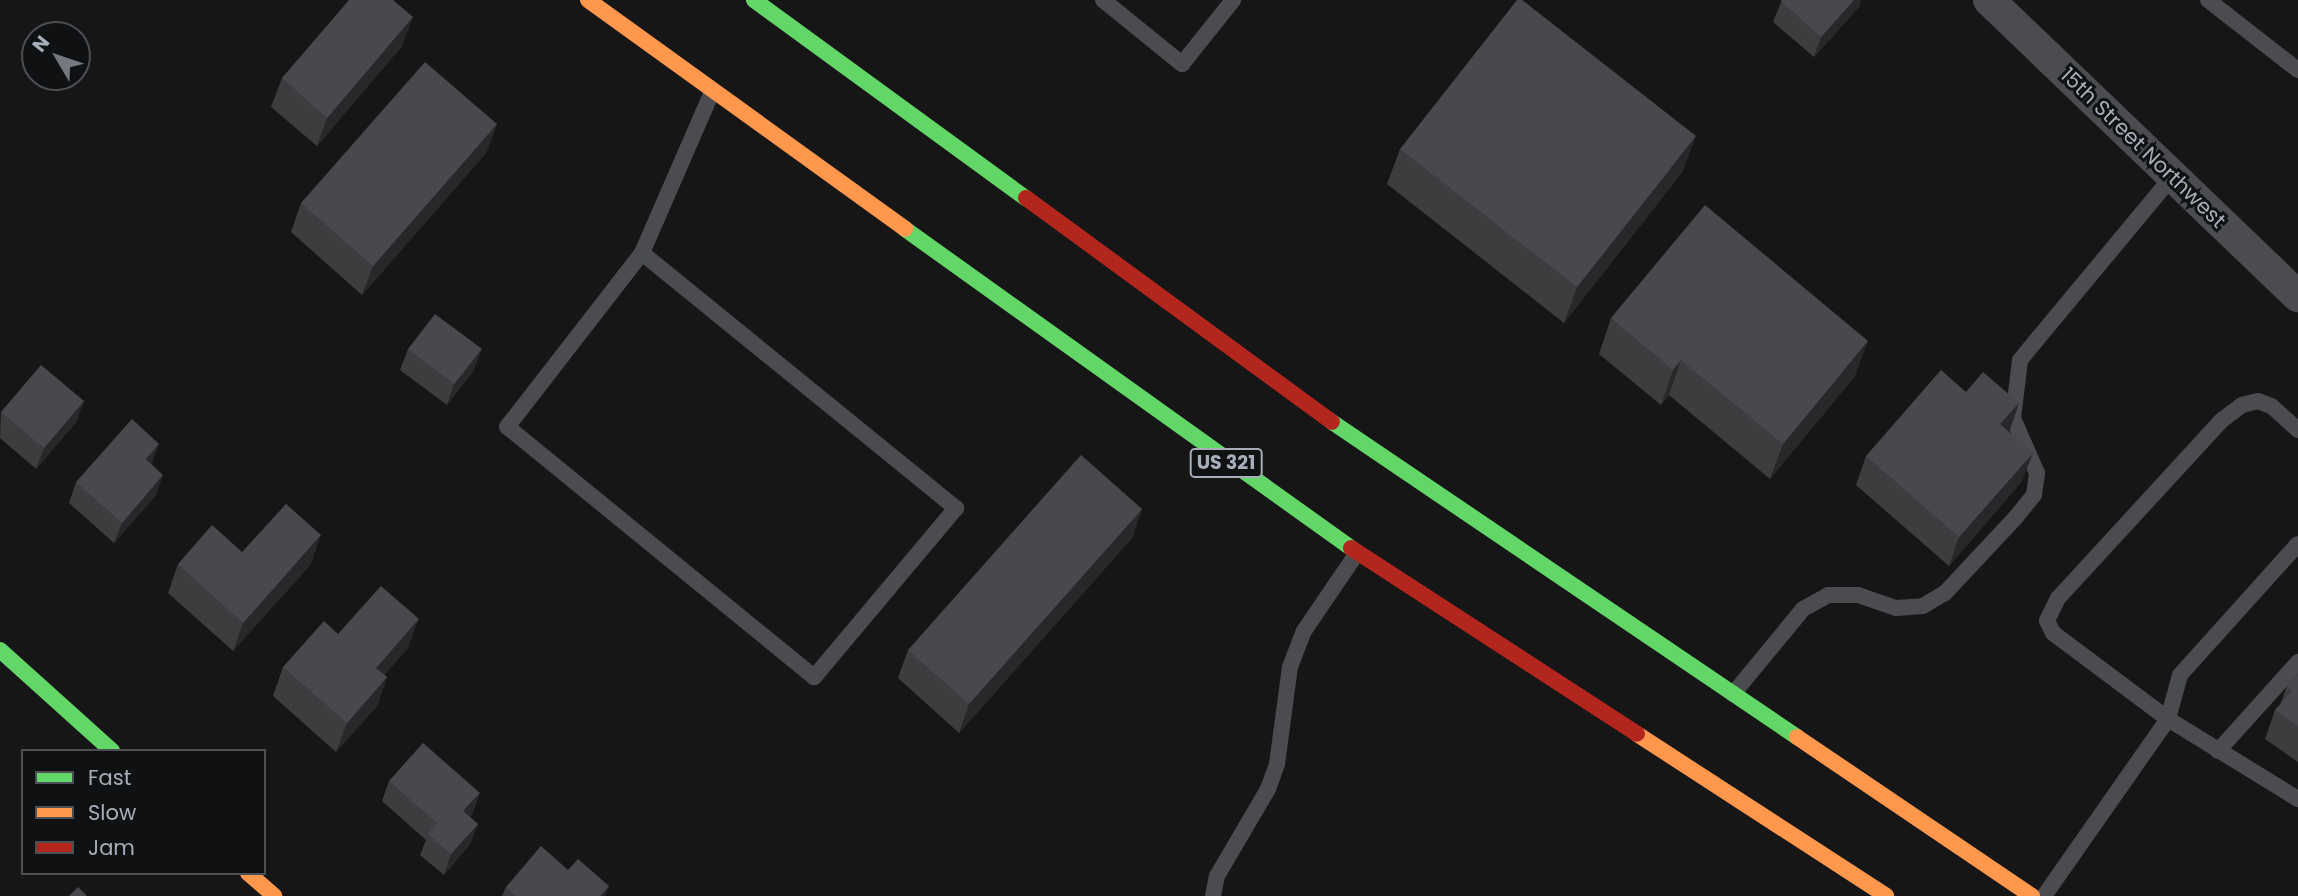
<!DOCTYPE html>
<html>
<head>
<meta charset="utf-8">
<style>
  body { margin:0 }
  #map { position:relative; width:2298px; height:896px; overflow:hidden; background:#161617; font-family:Poppins,sans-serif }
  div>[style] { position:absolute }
  .lane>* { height:16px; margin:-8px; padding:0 8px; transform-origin:8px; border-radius:8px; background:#4a4c50 }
  .street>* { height:32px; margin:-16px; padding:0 16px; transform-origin:16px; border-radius:16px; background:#4a4c50 }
  .fast>* { height:16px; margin:-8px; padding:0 8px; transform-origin:8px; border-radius:8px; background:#63d668 }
  .slow>* { height:16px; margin:-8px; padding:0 8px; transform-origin:8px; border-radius:8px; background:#ff974d }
  .jam>* { height:16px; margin:-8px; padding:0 8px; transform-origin:8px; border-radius:8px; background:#b3261e }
  .wall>* { inset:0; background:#3c3d3f }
  .shaded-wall>* { inset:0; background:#28282a }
  .building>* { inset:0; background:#47494c }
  span { translate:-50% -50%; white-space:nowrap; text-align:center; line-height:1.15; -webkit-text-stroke:6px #101113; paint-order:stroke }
  .shield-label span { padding:2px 5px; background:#101113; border:2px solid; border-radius:5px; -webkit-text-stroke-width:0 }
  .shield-label { font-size:19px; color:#a6aeb9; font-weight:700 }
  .street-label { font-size:21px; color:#a6aeb9 }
  .legend { position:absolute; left:21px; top:749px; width:245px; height:126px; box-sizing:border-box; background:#101113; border:2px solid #4c5055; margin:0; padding:9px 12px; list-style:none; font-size:21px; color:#a6aeb9 }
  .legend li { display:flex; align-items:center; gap:14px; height:35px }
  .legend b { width:35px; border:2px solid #4c5055 }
  .north { position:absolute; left:21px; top:21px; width:70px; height:70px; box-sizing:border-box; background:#101113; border:2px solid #4c5055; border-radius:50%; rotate:309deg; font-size:19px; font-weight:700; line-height:28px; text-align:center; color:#a6aeb9 }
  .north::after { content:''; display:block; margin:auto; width:24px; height:32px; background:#747980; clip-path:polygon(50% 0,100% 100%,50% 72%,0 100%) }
</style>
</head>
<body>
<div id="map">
  <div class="lane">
    <i style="left:1103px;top:0;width:102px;rotate:39deg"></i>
    <i style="left:1182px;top:64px;width:82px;rotate:-51.4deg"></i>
    <i style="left:2208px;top:0;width:114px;rotate:37.9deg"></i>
    <i style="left:642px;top:253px;width:405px;rotate:39.1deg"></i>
    <i style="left:956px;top:508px;width:221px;rotate:130deg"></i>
    <i style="left:814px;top:677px;width:396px;rotate:-140.8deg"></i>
    <i style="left:507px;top:427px;width:220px;rotate:-52.2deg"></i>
    <i style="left:642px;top:253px;width:176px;rotate:-66.5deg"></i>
    <i style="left:2298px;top:430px;width:36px;rotate:-138deg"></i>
    <i style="left:2271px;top:406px;width:14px;rotate:-159deg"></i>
    <i style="left:2258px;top:401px;width:16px;rotate:166deg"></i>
    <i style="left:2242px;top:405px;width:26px;rotate:143deg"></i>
    <i style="left:2221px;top:421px;width:241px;rotate:132.6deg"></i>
    <i style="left:2058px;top:598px;width:25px;rotate:116deg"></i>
    <i style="left:2047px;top:621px;width:13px;rotate:63deg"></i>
    <i style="left:2053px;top:633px;width:144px;rotate:36.8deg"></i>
    <i style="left:2168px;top:719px;width:153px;rotate:31.6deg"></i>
    <i style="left:1733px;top:694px;width:110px;rotate:-50.5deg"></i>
    <i style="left:1803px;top:609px;width:29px;rotate:-29deg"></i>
    <i style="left:1828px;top:595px;width:30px"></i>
    <i style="left:1858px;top:595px;width:40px;rotate:18.9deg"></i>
    <i style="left:1896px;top:608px;width:27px;rotate:-4deg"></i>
    <i style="left:1923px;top:606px;width:26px;rotate:-31deg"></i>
    <i style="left:1945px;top:593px;width:104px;rotate:-46.9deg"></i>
    <i style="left:2016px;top:517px;width:28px;rotate:-51deg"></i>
    <i style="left:2034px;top:495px;width:22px;rotate:-82deg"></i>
    <i style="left:2037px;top:473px;width:60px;rotate:-113.6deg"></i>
    <i style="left:2013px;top:418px;width:58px;rotate:-83.1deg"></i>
    <i style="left:2020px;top:360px;width:238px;rotate:-50.3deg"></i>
    <i style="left:2218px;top:751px;width:120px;rotate:-48deg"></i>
    <i style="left:1213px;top:896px;width:20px;rotate:-79deg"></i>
    <i style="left:1217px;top:876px;width:101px;rotate:-59.6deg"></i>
    <i style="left:1268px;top:789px;width:27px;rotate:-70deg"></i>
    <i style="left:1277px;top:764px;width:98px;rotate:-82.4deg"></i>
    <i style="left:1290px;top:667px;width:39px;rotate:-69deg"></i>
    <i style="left:1304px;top:631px;width:94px;rotate:-55.8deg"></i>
    <i style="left:2044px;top:896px;width:216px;rotate:-55deg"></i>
    <i style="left:2168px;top:719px;width:46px;rotate:-74.7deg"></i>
    <i style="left:2180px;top:675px;width:176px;rotate:-48deg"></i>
  </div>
  <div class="street">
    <i style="left:1989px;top:0;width:428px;rotate:43.8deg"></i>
  </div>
  <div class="fast">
    <i style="left:754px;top:0;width:336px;rotate:36.1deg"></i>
    <i style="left:905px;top:229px;width:548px;rotate:35.57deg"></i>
    <i style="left:1332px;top:422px;width:562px;rotate:34.11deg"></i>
    <i style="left:0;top:650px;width:151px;rotate:42deg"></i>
  </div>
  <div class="slow">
    <i style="left:588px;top:0;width:391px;rotate:35.8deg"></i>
    <i style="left:1637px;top:734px;width:297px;rotate:33deg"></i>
    <i style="left:1797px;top:737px;width:284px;rotate:34.1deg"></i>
    <i style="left:248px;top:873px;width:35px;rotate:41deg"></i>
  </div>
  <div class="jam">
    <i style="left:1026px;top:198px;width:379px;rotate:36.2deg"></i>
    <i style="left:1351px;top:548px;width:341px;rotate:33deg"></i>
  </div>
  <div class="wall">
    <i style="clip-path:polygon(1782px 0,1861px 0,1859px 7px,1814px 57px,1773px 22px)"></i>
    <i style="clip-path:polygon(402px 46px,317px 146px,271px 107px,282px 78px)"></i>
    <i style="clip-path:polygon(497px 124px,486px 153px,362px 295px,291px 232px,301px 203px)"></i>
    <i style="clip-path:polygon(1400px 149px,1683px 171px,1564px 323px,1387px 184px)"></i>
    <i style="clip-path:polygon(1611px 318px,1855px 376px,1770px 479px,1669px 395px,1661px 405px,1599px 354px)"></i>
    <i style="clip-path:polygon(408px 349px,474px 370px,447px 405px,400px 370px)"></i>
    <i style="clip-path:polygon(1966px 392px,2019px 403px,2009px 432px,2022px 481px,1949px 566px,1856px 485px,1866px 456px)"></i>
    <i style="clip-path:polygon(84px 401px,76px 422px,36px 469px,0 438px,1px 412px)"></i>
    <i style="clip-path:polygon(152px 465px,156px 495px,114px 543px,69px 503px,76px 482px)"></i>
    <i style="clip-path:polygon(1142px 509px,1132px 538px,959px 733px,898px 678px,908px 650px)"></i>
    <i style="clip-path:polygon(242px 552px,311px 564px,233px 651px,168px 593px,178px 564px)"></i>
    <i style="clip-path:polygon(408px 648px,384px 675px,387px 677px,377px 706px,336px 752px,273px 696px,283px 667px)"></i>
    <i style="clip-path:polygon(2298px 674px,2298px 762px,2265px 739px,2275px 710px,2280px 705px,2287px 686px)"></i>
    <i style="clip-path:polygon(389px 781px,473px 813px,470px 817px,478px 824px,470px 844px,444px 875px,420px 855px,426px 840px,382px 801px)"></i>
    <i style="clip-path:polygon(568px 870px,609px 886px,605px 896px,502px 896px,506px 887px)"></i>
  </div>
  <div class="shaded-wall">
    <i style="clip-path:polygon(1854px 0,1861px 0,1859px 7px,1814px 57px,1821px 37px)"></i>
    <i style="clip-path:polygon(413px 17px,402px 46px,317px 146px,327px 118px)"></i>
    <i style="clip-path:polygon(497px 124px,486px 153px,362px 295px,373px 266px)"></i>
    <i style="clip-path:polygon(1696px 136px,1683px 171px,1564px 323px,1577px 287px)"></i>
    <i style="clip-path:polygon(1868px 341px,1855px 376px,1770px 479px,1783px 444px)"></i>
    <i style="clip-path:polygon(482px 349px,474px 370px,447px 405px,454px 384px)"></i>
    <i style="clip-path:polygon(1681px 360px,1669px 395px,1661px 405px,1673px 370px)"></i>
    <i style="clip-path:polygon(84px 401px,76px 422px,36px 469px,44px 448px)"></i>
    <i style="clip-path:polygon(2019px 403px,2009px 432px,2000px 424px)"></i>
    <i style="clip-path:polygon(159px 444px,152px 464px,146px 459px)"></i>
    <i style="clip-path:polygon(2033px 453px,2022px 481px,1949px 566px,1959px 537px)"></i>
    <i style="clip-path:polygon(163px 475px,156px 495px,114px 543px,122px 523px)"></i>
    <i style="clip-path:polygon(1142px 509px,1132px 538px,959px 733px,969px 704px)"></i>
    <i style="clip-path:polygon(321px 535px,311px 564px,233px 651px,243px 623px)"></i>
    <i style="clip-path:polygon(419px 619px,408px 648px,366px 696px,376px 668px)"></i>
    <i style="clip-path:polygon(387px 677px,377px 706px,336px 752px,347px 723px)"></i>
    <i style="clip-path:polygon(480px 793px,473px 813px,456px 832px,463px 811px)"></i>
    <i style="clip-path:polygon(478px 824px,470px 844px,444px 875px,451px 854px)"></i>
    <i style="clip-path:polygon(609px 886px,605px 896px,600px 896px)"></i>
  </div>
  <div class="building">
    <i style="clip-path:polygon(349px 0,393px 0,413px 17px,327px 118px,282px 78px)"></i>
    <i style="clip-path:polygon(1517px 0,1522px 0,1696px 136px,1577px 287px,1400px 149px)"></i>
    <i style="clip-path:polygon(1782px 0,1854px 0,1821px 37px,1781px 1px)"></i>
    <i style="clip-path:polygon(425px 62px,497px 124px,373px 266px,301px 203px)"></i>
    <i style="clip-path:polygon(1705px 205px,1868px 341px,1783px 444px,1681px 360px,1673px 370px,1611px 318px)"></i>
    <i style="clip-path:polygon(435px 314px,482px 349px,454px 384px,408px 349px)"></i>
    <i style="clip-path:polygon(41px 365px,84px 401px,44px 448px,1px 412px)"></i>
    <i style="clip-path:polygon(1941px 370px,1966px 392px,1983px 372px,2019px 403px,2000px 424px,2033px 453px,1959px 537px,1866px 456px)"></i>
    <i style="clip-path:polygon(132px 419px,159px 444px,146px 459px,163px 475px,122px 523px,76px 482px)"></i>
    <i style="clip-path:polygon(1081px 455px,1142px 509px,969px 704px,908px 650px)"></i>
    <i style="clip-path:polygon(286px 504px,321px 535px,243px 623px,178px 564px,212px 525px,242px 552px)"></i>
    <i style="clip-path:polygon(381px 586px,419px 619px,376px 668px,387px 677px,347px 723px,283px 667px,324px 621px,338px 634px)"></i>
    <i style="clip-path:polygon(2298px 674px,2298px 726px,2275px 710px,2292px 691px,2287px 686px)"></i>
    <i style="clip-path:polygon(423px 743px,480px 793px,463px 811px,478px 824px,451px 854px,428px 834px,437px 823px,389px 781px)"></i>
    <i style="clip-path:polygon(541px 846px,568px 870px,578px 859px,609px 886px,600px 896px,516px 896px,506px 887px)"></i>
    <i style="clip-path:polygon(78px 887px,87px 896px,69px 896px)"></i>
  </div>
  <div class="shield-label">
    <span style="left:1226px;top:463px">US 321</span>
  </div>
  <div class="street-label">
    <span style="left:2143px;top:148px;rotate:44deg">15th Street Northwest</span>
  </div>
  <ul class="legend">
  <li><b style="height:9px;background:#63d668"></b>Fast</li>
  <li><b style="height:9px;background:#ff974d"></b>Slow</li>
  <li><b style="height:9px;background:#b3261e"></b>Jam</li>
  </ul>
  <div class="north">N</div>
</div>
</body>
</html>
